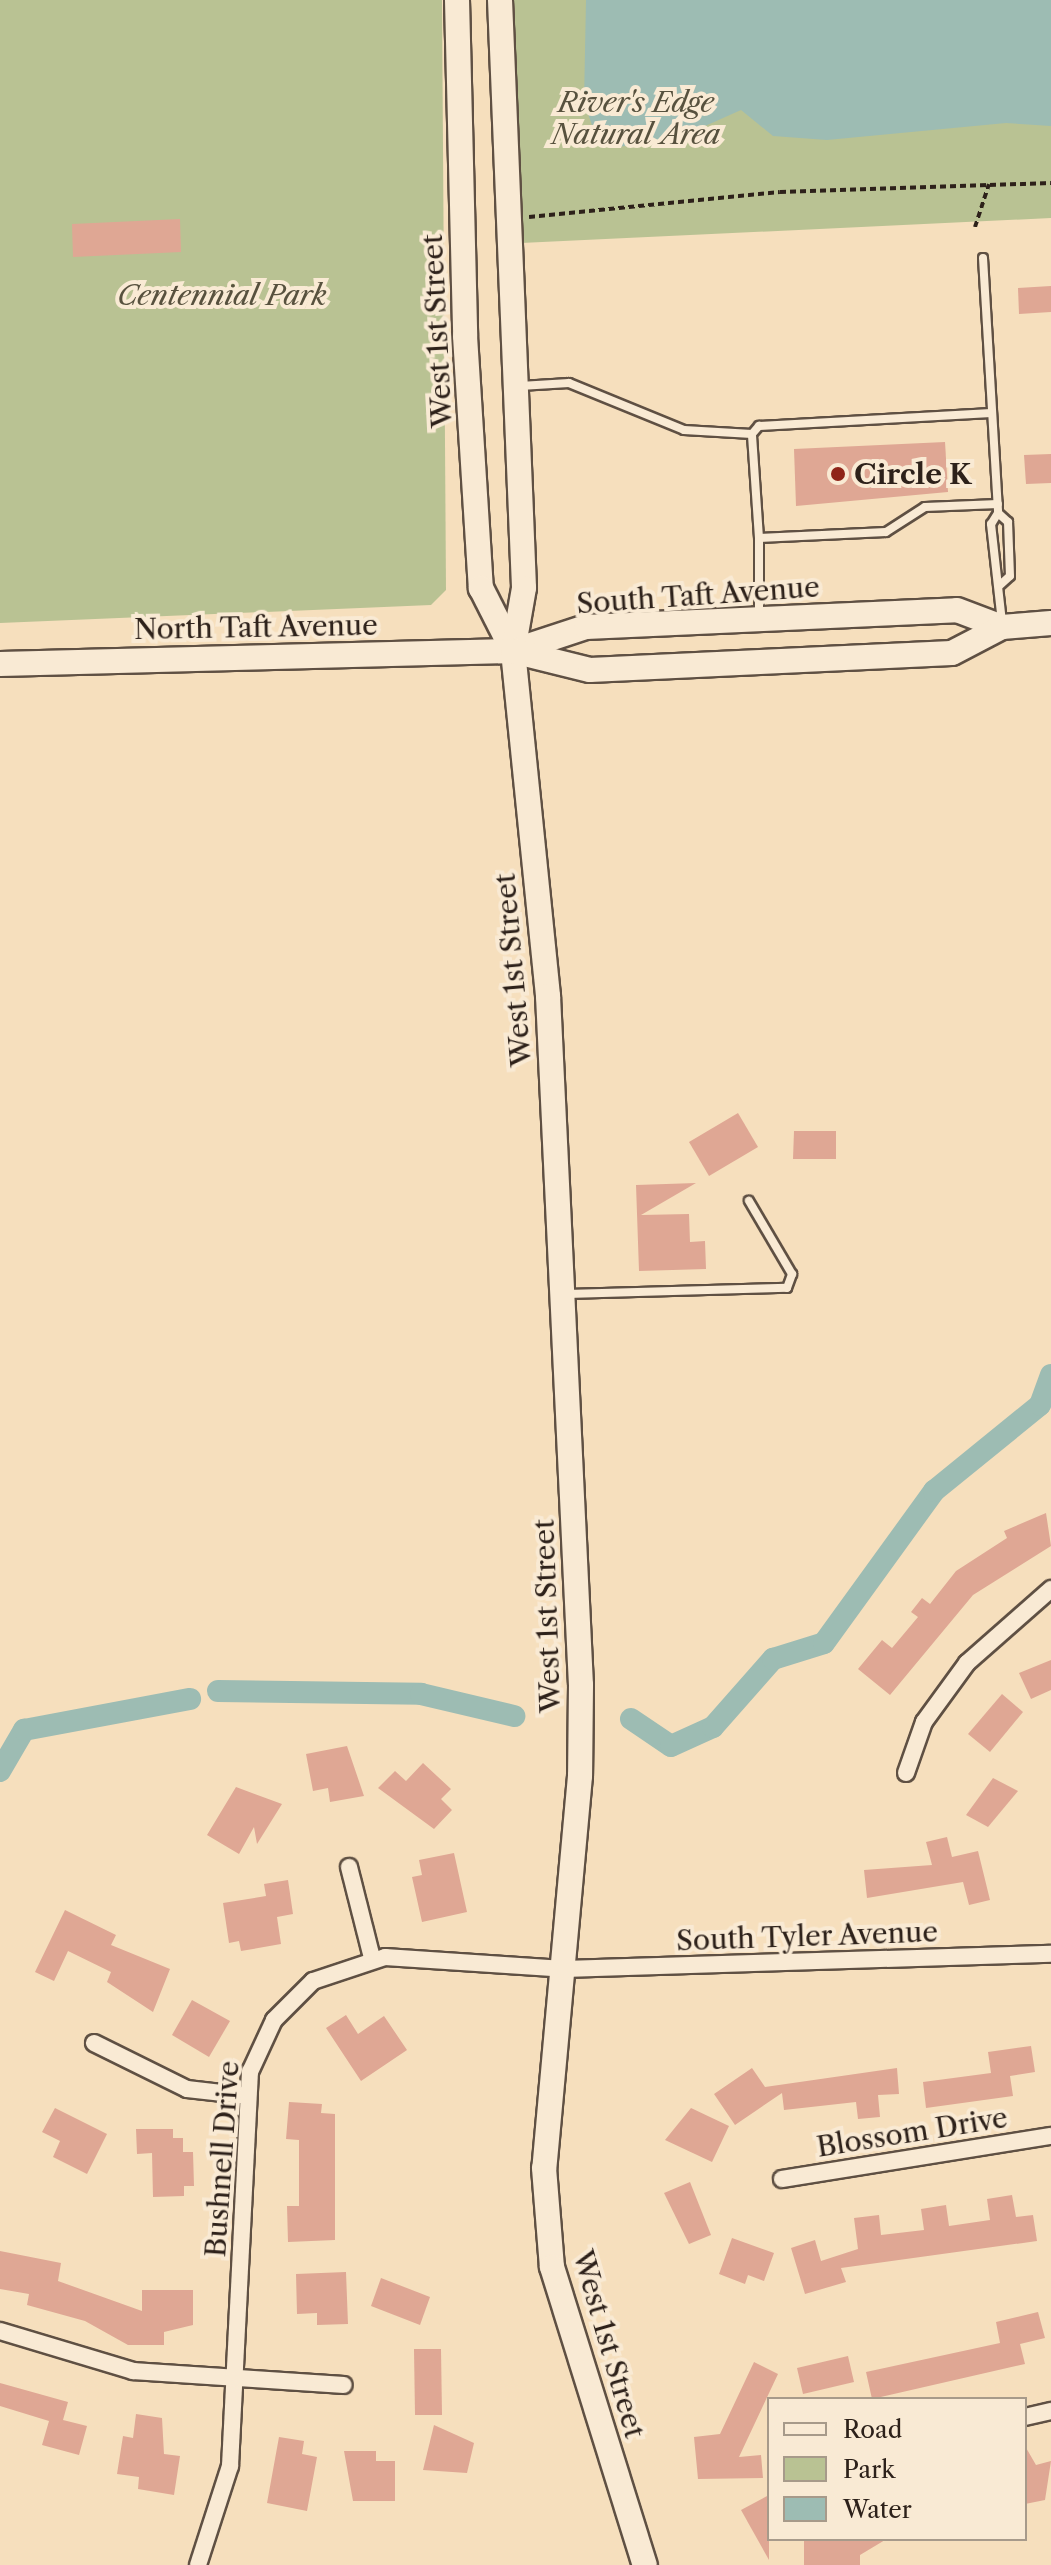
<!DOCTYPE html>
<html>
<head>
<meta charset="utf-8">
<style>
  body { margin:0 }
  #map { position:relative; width:1051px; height:2565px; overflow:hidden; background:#f6dfbd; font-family:"Libre Caslon Text",serif }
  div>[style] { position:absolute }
  .green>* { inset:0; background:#b9c293 }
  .water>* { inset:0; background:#9dbcb3 }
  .canal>* { height:22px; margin:-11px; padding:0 11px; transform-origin:11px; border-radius:11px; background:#9dbcb3 }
  .building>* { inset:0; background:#dfa794 }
  .path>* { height:4px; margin-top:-2px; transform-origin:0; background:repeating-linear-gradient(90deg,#2d211a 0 6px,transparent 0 10px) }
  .roads { filter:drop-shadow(2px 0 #5f5043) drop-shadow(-2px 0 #5f5043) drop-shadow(0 2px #5f5043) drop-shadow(0 -2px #5f5043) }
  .lane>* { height:8px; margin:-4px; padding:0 4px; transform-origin:4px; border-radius:4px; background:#f9ead4 }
  .street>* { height:16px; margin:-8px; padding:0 8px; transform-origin:8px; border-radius:8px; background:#f9ead4 }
  .secondary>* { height:24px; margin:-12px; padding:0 12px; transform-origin:12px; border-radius:12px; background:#f9ead4 }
  .dots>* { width:22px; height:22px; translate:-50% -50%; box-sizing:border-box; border:4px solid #f9ead4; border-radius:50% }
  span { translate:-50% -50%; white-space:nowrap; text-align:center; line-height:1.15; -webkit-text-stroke:8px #f9ead4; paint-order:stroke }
  .park-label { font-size:28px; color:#57513e; font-style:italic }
  .street-label { font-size:28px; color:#2d211a }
  .poi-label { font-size:28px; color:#2d211a; font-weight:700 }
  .left { translate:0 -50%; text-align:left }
  .legend { position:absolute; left:767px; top:2397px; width:260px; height:144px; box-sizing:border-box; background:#f9ead4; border:2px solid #a79a8a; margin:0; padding:10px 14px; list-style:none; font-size:24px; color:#2d211a }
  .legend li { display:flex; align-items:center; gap:16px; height:40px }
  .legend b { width:40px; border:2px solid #a79a8a }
</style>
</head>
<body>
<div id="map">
  <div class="green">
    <i style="clip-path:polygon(0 0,442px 0,446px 590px,431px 605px,0 623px)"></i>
    <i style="clip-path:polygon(514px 0,1051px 0,1051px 218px,521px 243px)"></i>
  </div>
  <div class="water">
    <i style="clip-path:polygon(586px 0,1051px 0,1051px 126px,1006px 123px,827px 140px,773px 136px,741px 110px,667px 143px,612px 147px,594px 131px,584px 102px)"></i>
  </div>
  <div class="canal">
    <i style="left:218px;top:1691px;width:203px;rotate:0.8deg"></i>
    <i style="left:421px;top:1694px;width:96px;rotate:13.3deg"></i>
    <i style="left:631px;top:1719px;width:48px;rotate:34deg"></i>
    <i style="left:671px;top:1746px;width:46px;rotate:-24.3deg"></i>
    <i style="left:713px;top:1727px;width:91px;rotate:-48.6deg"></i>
    <i style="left:773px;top:1659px;width:53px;rotate:-17.4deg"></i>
    <i style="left:824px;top:1643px;width:188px;rotate:-54.1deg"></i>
    <i style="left:934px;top:1491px;width:136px;rotate:-39.1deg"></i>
    <i style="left:1040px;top:1405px;width:32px;rotate:-70deg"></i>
    <i style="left:0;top:1771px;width:48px;rotate:-59.7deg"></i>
    <i style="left:24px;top:1730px;width:169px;rotate:-10.6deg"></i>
  </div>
  <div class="building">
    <i style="clip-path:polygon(180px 219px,181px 252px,73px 257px,72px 224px)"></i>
    <i style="clip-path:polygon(1051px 286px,1051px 312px,1019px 314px,1018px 288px)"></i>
    <i style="clip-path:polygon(945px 442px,948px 492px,796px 506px,794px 449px)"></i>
    <i style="clip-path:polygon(1051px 454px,1051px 483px,1026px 484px,1024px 455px)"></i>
    <i style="clip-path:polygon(738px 1113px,758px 1147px,709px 1176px,689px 1142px)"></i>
    <i style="clip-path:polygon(794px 1131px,836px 1131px,836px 1159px,793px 1159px)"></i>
    <i style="clip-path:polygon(696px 1183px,641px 1215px,689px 1214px,690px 1242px,705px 1241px,706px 1269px,639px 1271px,636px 1185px)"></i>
    <i style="clip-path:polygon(1046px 1513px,1051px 1546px,973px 1595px,890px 1695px,858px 1669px,882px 1640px,892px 1648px,918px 1617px,911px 1612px,922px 1598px,930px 1604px,956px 1571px,1007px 1538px,1004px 1531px)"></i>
    <i style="clip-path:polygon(1051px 1660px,1051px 1690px,1031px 1699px,1019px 1673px)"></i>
    <i style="clip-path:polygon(1002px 1694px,1023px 1712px,990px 1752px,968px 1734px)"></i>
    <i style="clip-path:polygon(347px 1746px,364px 1796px,330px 1802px,328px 1788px,313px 1791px,306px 1754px)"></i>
    <i style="clip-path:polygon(423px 1763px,451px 1789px,441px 1799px,452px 1810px,434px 1829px,378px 1788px,395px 1771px,406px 1781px)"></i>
    <i style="clip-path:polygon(993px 1778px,1018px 1791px,988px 1827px,966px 1815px)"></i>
    <i style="clip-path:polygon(236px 1787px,282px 1804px,257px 1844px,254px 1827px,239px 1854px,207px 1835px)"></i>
    <i style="clip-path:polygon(947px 1837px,952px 1857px,978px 1851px,990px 1900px,969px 1905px,963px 1882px,867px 1898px,864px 1870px,932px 1865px,926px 1842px)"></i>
    <i style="clip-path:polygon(454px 1853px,467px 1912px,422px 1922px,412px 1877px,422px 1875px,419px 1860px)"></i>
    <i style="clip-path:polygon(288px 1880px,293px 1914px,277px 1917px,281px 1944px,241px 1951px,239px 1941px,229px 1943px,223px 1903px,266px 1896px,264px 1884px)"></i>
    <i style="clip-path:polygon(65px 1910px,116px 1935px,111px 1945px,170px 1969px,153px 2012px,107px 1982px,111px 1972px,68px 1951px,54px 1981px,35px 1972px)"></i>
    <i style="clip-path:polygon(192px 2000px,230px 2021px,209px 2057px,172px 2035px)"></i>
    <i style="clip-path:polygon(346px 2015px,358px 2034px,384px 2016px,407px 2050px,361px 2081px,326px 2028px)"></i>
    <i style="clip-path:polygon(1031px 2046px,1035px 2072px,1010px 2076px,1013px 2096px,926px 2108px,923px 2082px,991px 2073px,988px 2052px)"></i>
    <i style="clip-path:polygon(752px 2068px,765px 2087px,897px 2068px,899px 2094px,878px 2095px,880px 2117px,858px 2119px,856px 2102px,784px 2110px,782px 2093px,735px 2125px,714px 2094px)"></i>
    <i style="clip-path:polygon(289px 2102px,322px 2104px,321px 2113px,335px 2114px,335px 2240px,288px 2242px,287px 2206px,299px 2206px,299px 2140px,286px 2139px)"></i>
    <i style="clip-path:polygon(55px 2108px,107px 2134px,87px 2174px,53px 2157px,60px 2141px,42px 2132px)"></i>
    <i style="clip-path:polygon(691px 2108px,729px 2126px,712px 2162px,665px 2140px)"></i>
    <i style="clip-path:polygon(136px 2129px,173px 2129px,173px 2138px,183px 2138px,183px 2152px,193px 2152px,194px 2186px,184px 2186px,184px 2196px,153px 2197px,152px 2153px,137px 2154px)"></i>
    <i style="clip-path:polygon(690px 2182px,711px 2235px,689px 2244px,664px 2193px)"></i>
    <i style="clip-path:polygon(1012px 2195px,1016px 2217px,1033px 2215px,1037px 2241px,841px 2268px,846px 2282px,805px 2294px,791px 2248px,815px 2240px,821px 2261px,858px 2249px,854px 2218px,879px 2215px,881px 2235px,924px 2230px,921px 2209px,946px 2205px,949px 2226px,990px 2220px,987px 2199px)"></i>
    <i style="clip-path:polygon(732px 2238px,774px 2253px,764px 2281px,748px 2275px,745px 2284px,719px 2274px)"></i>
    <i style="clip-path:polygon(0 2251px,61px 2263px,58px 2281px,142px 2311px,142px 2290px,193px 2290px,193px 2325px,164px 2332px,164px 2345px,128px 2345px,85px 2321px,27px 2305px,29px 2294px,0 2289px)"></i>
    <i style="clip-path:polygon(346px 2272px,348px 2324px,317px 2325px,317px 2313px,297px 2314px,296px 2274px)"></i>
    <i style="clip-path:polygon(381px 2278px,430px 2297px,420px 2325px,371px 2306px)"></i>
    <i style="clip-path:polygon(1038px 2312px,1045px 2338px,1020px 2344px,1025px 2364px,872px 2399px,866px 2372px,1000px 2343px,996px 2322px)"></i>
    <i style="clip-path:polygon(414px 2349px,441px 2349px,442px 2415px,415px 2415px)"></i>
    <i style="clip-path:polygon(848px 2356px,854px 2382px,803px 2394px,797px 2368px)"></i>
    <i style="clip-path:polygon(754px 2362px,778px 2374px,739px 2457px,761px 2455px,763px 2478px,698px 2479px,694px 2437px,720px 2434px)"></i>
    <i style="clip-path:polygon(0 2383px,68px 2402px,63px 2420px,87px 2426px,79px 2455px,42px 2445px,49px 2421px,0 2406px)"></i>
    <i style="clip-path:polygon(136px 2414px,162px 2418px,164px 2454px,180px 2456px,174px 2495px,138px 2489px,139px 2477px,117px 2474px,123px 2436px,133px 2438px)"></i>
    <i style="clip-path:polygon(434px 2425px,474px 2443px,467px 2473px,423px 2470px)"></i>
    <i style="clip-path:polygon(279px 2437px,304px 2441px,302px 2454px,317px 2457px,307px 2511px,267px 2503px)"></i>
    <i style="clip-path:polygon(1025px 2446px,1036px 2465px,1051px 2461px,1045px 2500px,1025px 2504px)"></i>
    <i style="clip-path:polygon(344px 2451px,376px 2451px,376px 2461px,395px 2461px,395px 2501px,353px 2501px)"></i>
    <i style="clip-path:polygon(769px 2495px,769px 2560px,741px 2510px)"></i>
    <i style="clip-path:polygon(804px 2539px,840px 2540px,885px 2540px,860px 2555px,860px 2565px,804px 2565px)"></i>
  </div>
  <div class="path">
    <i style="left:529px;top:217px;width:252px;rotate:-5.7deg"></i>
    <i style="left:780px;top:192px;width:271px;rotate:-1.9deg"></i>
    <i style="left:975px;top:227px;width:45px;rotate:-72deg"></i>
  </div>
  <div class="roads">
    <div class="lane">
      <i style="left:983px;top:258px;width:255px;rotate:86.6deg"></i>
      <i style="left:520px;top:386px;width:49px;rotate:-3.5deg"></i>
      <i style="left:569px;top:383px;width:124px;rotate:22.2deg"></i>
      <i style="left:684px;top:430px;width:68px;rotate:3.4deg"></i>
      <i style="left:759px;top:538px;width:104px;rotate:-93.9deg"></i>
      <i style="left:752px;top:434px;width:11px;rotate:-49deg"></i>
      <i style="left:759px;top:426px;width:233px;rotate:-3.2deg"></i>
      <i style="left:1000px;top:585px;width:13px;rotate:-42deg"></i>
      <i style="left:1010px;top:576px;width:54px;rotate:-92.1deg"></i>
      <i style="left:1008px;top:522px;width:13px;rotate:-138deg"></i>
      <i style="left:998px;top:513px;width:13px;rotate:122deg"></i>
      <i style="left:991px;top:524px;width:99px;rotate:83.6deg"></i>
      <i style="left:759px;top:615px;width:77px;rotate:-90deg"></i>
      <i style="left:759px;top:538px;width:127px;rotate:-2.7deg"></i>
      <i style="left:886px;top:532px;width:46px;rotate:-32.7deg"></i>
      <i style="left:925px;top:507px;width:73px;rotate:-2.4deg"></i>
      <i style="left:567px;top:1294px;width:220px;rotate:-1.6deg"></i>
      <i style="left:787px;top:1288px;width:15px;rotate:-70deg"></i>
      <i style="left:792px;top:1274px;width:85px;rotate:-120.5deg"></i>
    </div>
    <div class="street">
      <i style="left:906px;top:1773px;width:54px;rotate:-70.6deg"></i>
      <i style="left:924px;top:1722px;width:73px;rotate:-53.9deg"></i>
      <i style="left:967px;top:1663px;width:112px;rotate:-41.4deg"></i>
      <i style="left:349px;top:1867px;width:94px;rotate:75.8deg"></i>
      <i style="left:94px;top:2043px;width:104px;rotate:26.3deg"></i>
      <i style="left:187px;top:2089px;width:61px;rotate:6.5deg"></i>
      <i style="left:782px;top:2179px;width:272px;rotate:-9.1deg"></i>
      <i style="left:0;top:2331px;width:139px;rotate:16.7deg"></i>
      <i style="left:133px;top:2371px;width:211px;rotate:3.8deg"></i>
      <i style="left:1025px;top:2417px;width:27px;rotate:-13deg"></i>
      <i style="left:198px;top:2565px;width:104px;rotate:-72.1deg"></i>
      <i style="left:230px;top:2466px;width:395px;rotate:-87.1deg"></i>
      <i style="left:250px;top:2072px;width:57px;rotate:-65.2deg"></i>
      <i style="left:274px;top:2020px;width:55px;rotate:-45deg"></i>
      <i style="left:313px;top:1981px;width:76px;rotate:-18.4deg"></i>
      <i style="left:385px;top:1957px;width:179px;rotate:3.8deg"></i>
      <i style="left:564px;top:1969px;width:487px;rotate:-1.8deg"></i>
    </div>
    <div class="secondary">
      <i style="left:457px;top:0;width:336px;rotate:88.6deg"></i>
      <i style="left:465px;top:336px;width:253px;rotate:86.4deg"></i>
      <i style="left:481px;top:588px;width:71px;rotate:63.1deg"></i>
      <i style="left:500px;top:0;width:588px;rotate:87.66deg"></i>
      <i style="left:524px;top:588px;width:64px;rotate:99.9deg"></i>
      <i style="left:513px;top:651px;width:347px;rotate:84.2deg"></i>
      <i style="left:548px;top:996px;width:690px;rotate:87.26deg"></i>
      <i style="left:581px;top:1685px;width:91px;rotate:90.6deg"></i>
      <i style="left:580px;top:1776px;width:394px;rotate:95.2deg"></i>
      <i style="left:544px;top:2168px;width:99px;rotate:85.4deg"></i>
      <i style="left:552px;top:2267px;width:312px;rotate:72.7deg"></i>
      <i style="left:513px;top:651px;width:77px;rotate:-18.2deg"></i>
      <i style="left:586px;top:627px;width:371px;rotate:-2.6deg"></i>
      <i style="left:957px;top:610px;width:48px;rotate:20.7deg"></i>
      <i style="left:0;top:664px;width:513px;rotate:-1.45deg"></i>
      <i style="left:513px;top:651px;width:79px;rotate:13.9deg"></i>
      <i style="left:590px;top:670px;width:362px;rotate:-2.7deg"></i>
      <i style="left:952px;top:653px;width:56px;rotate:-27.5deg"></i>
      <i style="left:1002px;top:627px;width:49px;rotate:-4.7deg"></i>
    </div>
  </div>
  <div class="dots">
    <i style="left:838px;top:474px;background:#8f2418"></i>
  </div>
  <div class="park-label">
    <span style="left:636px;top:118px">River's Edge<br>Natural Area</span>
    <span style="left:222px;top:295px">Centennial Park</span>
  </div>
  <div class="street-label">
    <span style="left:437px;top:331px;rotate:-93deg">West 1st Street</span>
    <span style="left:698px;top:595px;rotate:-4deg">South Taft Avenue</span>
    <span style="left:256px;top:627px;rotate:-1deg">North Taft Avenue</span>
    <span style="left:513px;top:970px;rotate:-95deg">West 1st Street</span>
    <span style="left:547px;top:1616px;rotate:-92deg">West 1st Street</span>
    <span style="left:807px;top:1936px;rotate:-2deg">South Tyler Avenue</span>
    <span style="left:912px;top:2132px;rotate:-9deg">Blossom Drive</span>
    <span style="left:222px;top:2159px;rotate:-86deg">Bushnell Drive</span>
    <span style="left:609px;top:2344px;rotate:74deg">West 1st Street</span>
  </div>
  <div class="poi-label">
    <span class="left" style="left:854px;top:474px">Circle K</span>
  </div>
  <ul class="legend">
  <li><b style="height:10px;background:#f9ead4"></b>Road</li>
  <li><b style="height:22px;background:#b9c293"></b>Park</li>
  <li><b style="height:22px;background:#9dbcb3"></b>Water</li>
  </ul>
</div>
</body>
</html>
